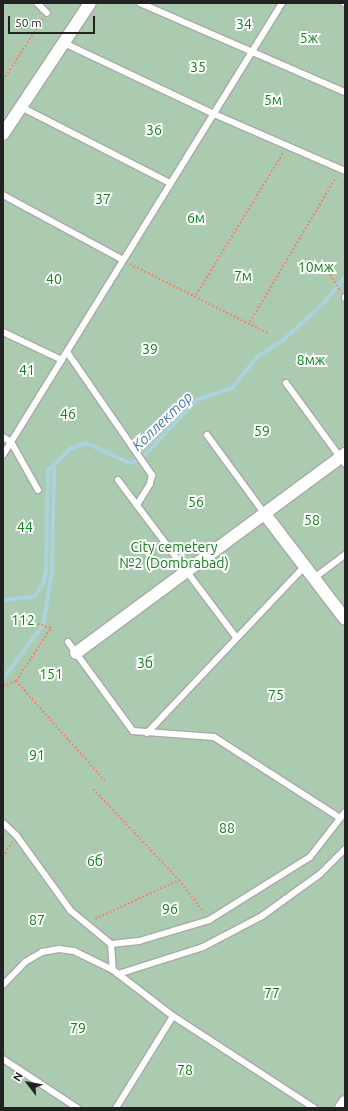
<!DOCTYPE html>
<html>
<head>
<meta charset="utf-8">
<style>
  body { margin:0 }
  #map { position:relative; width:348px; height:1111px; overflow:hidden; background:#f2efe9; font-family:Ubuntu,sans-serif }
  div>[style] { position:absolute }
  .cemetery>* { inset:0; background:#aacbaf }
  .stream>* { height:3.5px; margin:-1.75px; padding:0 1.75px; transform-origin:1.75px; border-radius:1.75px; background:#aad3df }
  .path>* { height:2px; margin-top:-1px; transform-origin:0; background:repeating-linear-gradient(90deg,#fa8072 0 2px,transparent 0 4px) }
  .roads { filter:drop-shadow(1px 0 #a9a9a9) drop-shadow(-1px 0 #a9a9a9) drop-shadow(0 1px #a9a9a9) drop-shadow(0 -1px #a9a9a9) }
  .lane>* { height:6px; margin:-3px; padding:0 3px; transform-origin:3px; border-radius:3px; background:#fff }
  .street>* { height:12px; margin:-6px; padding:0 6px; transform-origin:6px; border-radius:6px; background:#fff }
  span { translate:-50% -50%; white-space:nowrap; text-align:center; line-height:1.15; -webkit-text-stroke:4px #fff; paint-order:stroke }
  .park-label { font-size:14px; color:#0c8416 }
  .water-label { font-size:15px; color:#4a7aab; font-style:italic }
  .frame { position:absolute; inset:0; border:4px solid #222; pointer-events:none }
  .north { position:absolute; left:8px; top:1063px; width:40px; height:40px; -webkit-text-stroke:3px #fff; paint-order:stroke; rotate:302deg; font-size:11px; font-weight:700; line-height:16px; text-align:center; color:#222 }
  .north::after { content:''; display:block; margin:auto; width:14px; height:18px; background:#222; clip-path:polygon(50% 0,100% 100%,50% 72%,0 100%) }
  .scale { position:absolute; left:8px; top:16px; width:87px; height:18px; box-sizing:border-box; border:2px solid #222; border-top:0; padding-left:5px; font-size:12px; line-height:14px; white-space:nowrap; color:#222; -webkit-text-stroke:3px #fff; paint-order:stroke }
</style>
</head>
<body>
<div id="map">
  <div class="cemetery">
    <i style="clip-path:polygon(3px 3px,345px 3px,345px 1108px,3px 1108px)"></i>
  </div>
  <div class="stream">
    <i style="left:3px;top:600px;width:31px;rotate:-6deg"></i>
    <i style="left:34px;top:597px;width:16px;rotate:-55deg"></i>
    <i style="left:43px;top:584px;width:12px;rotate:-76deg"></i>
    <i style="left:46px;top:572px;width:101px;rotate:-88.9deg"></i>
    <i style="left:48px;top:471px;width:31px;rotate:-45deg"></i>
    <i style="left:70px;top:449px;width:17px;rotate:-21deg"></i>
    <i style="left:86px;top:443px;width:48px;rotate:24.4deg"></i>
    <i style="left:130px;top:463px;width:10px;rotate:-17deg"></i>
    <i style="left:140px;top:460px;width:83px;rotate:-46.5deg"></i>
    <i style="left:197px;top:400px;width:37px;rotate:-19deg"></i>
    <i style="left:232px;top:388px;width:40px;rotate:-51deg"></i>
    <i style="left:257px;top:357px;width:30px;rotate:-33deg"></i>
    <i style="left:282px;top:341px;width:52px;rotate:-41.9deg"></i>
    <i style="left:321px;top:306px;width:38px;rotate:-50deg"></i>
    <i style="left:3px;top:679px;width:67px;rotate:-53.5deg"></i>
    <i style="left:43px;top:625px;width:55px;rotate:-80.5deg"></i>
    <i style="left:52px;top:571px;width:107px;rotate:-88.9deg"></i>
  </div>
  <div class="path">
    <i style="left:3px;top:80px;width:73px;rotate:-56.7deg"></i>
    <i style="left:130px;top:264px;width:156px;rotate:26.7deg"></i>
    <i style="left:328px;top:271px;width:22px;rotate:58deg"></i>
    <i style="left:196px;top:295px;width:167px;rotate:-58.5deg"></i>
    <i style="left:250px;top:322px;width:169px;rotate:-59.3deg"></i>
    <i style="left:16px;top:681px;width:134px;rotate:48.3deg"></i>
    <i style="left:3px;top:686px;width:14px;rotate:-21deg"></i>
    <i style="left:16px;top:681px;width:64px;rotate:-56.6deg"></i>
    <i style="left:51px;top:628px;width:19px;rotate:-162deg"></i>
    <i style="left:93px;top:789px;width:125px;rotate:46.6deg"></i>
    <i style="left:179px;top:880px;width:41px;rotate:52deg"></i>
    <i style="left:3px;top:857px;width:17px;rotate:-59deg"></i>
    <i style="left:95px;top:919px;width:93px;rotate:-24.9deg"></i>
  </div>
  <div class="roads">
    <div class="lane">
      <i style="left:37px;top:3px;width:14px;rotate:45deg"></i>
      <i style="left:140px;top:3px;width:223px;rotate:23.5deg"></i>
      <i style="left:344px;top:3px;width:1px"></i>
      <i style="left:64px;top:43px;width:166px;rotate:25.3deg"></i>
      <i style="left:214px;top:114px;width:143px;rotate:23.5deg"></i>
      <i style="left:21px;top:107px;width:167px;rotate:27deg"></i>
      <i style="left:3px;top:195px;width:136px;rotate:28.4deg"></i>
      <i style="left:345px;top:297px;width:1px;rotate:90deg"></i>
      <i style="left:3px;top:332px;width:65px;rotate:25.4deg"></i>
      <i style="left:67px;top:352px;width:150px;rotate:55.4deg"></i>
      <i style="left:152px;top:475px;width:9px;rotate:103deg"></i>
      <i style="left:150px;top:484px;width:25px;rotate:122deg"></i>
      <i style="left:286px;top:383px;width:100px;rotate:53.9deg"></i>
      <i style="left:207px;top:435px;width:97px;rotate:53.8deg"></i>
      <i style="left:3px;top:437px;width:9px;rotate:32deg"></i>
      <i style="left:11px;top:442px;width:55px;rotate:60.6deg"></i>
      <i style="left:3px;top:455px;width:531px;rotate:-58.31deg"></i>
      <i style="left:118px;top:480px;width:196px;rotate:53.1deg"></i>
      <i style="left:314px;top:578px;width:39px;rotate:-37deg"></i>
      <i style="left:68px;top:642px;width:110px;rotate:53.9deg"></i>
      <i style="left:133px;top:731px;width:81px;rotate:4.2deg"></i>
      <i style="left:214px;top:737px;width:150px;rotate:32.7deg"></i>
      <i style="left:147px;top:733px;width:228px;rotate:-46.6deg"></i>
      <i style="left:3px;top:823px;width:18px;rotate:43deg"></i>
      <i style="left:16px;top:835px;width:94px;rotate:54.1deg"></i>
      <i style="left:71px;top:911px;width:52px;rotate:39.5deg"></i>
      <i style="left:111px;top:944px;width:28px;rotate:-6deg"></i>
      <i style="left:139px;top:941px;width:73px;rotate:-16.7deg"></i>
      <i style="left:209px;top:920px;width:119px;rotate:-32deg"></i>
      <i style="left:310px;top:857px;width:57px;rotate:-52.1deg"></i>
      <i style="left:111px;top:944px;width:26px;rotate:86deg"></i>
      <i style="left:118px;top:974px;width:89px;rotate:-17.6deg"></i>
      <i style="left:203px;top:947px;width:67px;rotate:-27.7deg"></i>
      <i style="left:262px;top:916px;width:72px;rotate:-35.9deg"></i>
      <i style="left:320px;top:874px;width:35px;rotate:-45deg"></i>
      <i style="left:3px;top:985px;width:32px;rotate:-46deg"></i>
      <i style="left:25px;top:962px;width:20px;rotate:-30deg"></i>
      <i style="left:42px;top:952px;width:17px;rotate:-10deg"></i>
      <i style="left:59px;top:949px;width:15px;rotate:8deg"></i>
      <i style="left:74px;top:951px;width:43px;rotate:26deg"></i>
      <i style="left:113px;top:970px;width:76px;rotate:37.5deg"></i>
      <i style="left:173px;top:1016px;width:168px;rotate:33.1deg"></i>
      <i style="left:3px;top:1059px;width:89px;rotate:33.5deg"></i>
      <i style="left:116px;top:1108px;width:108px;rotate:-58.2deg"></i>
    </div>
    <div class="street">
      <i style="left:3px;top:134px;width:157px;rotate:-56.4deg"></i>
      <i style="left:264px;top:513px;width:133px;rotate:52.6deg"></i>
      <i style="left:76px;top:653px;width:335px;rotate:-36.5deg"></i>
      <i style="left:341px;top:1108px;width:7px;rotate:-56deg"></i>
    </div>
  </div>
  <div class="park-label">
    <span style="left:244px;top:24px">34</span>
    <span style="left:309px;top:38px">5ж</span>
    <span style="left:198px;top:67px">35</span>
    <span style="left:273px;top:100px">5м</span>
    <span style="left:154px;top:130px">36</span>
    <span style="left:103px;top:199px">37</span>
    <span style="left:196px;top:218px">6м</span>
    <span style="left:316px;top:267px">10мж</span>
    <span style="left:243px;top:276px">7м</span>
    <span style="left:54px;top:279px">40</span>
    <span style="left:150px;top:349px">39</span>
    <span style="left:311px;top:360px">8мж</span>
    <span style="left:27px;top:370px">41</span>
    <span style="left:68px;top:414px">46</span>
    <span style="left:262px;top:431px">59</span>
    <span style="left:196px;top:502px">56</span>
    <span style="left:312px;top:520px">58</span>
    <span style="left:25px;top:527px">44</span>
    <span style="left:174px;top:555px">City cemetery<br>№2 (Dombrabad)</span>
    <span style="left:23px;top:620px">112</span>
    <span style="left:145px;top:663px">3б</span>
    <span style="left:51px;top:674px">151</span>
    <span style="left:276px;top:695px">75</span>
    <span style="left:37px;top:755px">91</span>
    <span style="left:227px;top:828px">88</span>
    <span style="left:95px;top:861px">6б</span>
    <span style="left:170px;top:909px">96</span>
    <span style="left:37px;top:920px">87</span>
    <span style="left:272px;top:993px">77</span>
    <span style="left:78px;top:1028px">79</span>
    <span style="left:185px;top:1070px">78</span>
  </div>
  <div class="water-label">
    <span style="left:162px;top:421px;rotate:-44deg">Коллектор</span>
  </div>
  <div class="frame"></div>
  <div class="north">N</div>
  <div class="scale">50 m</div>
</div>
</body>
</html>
